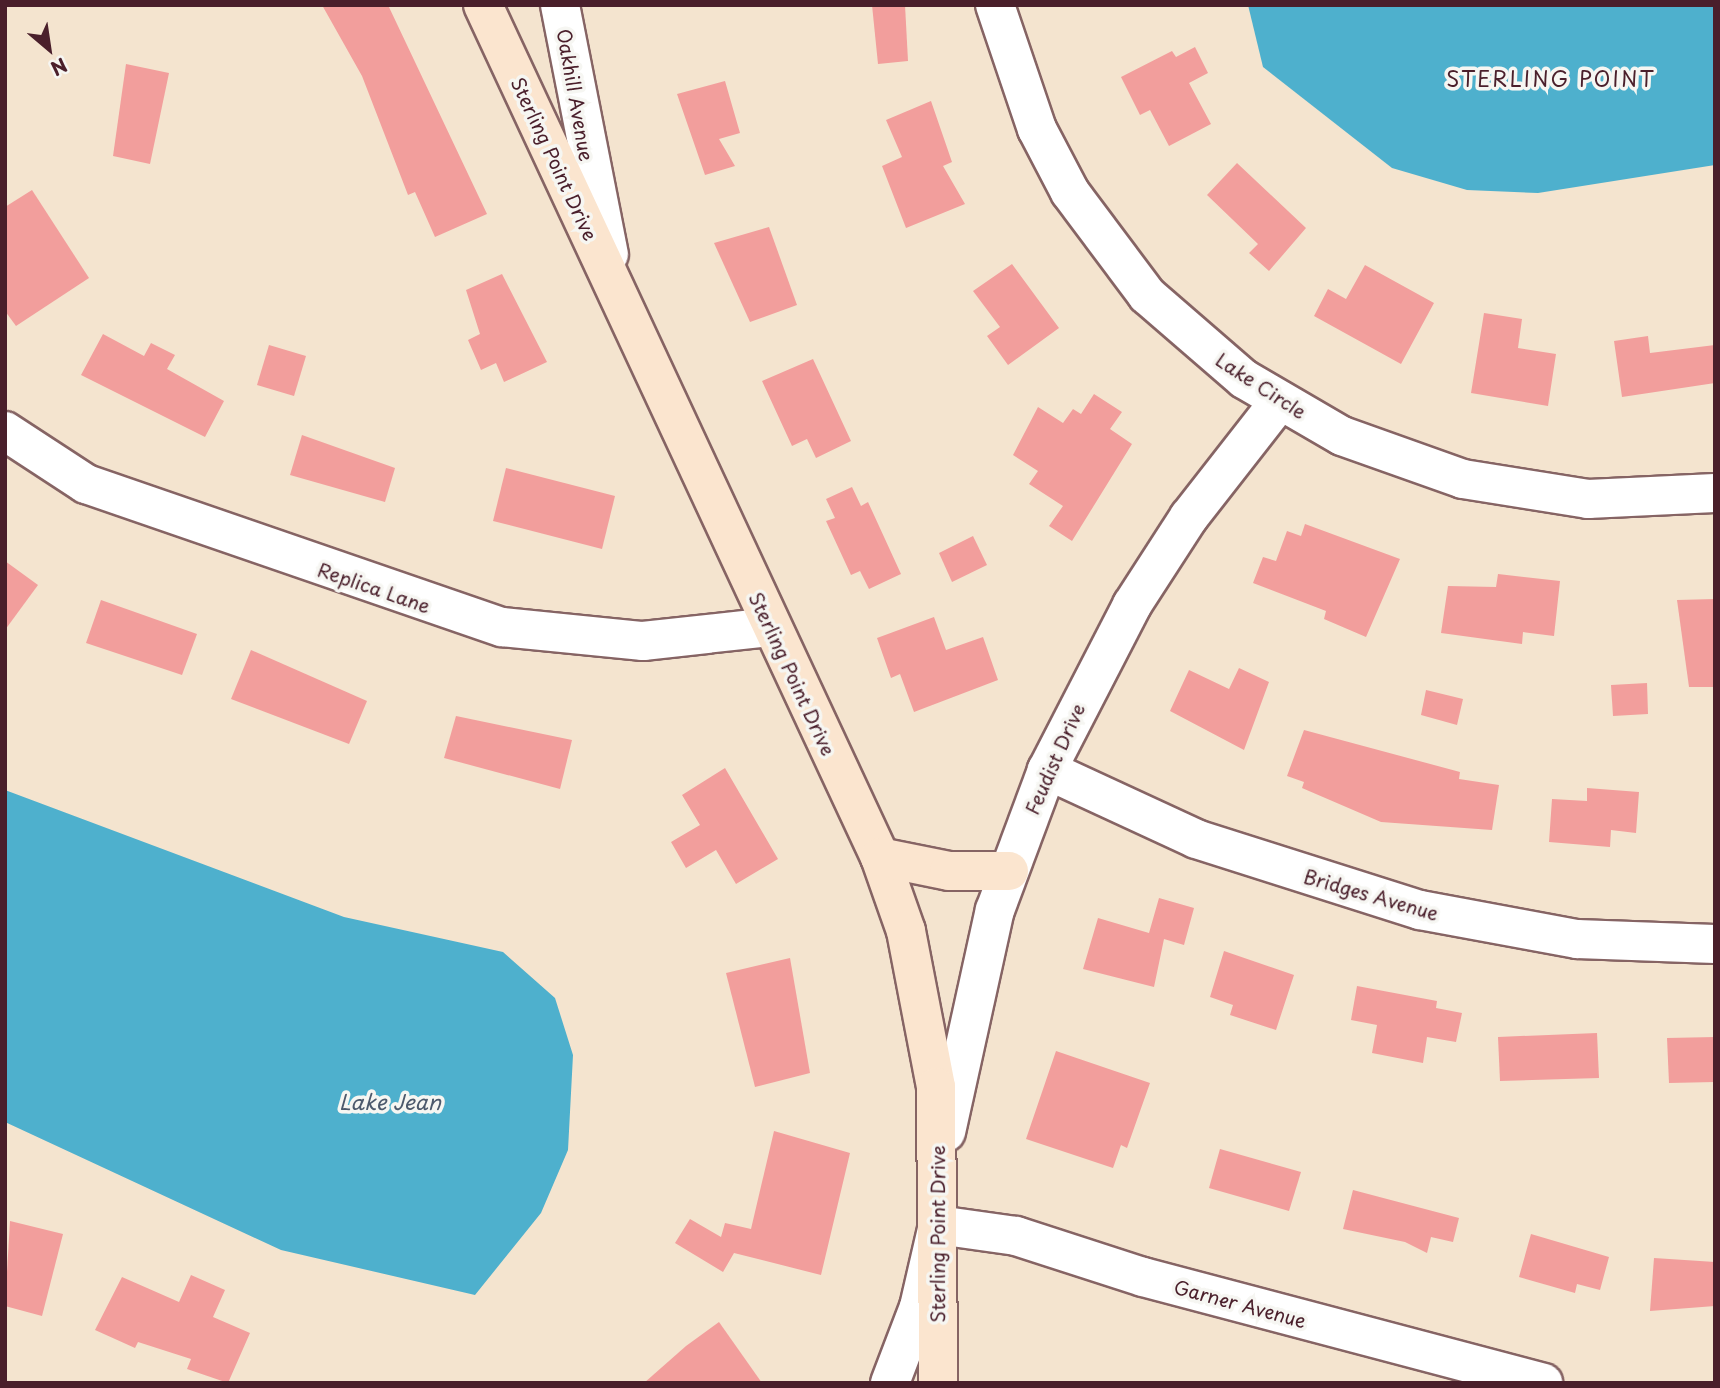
<!DOCTYPE html>
<html>
<head>
<meta charset="utf-8">
<style>
  body { margin:0 }
  #map { position:relative; width:1720px; height:1388px; overflow:hidden; background:#f4e4cf; font-family:"Playpen Sans",sans-serif }
  div>[style] { position:absolute }
  .water>* { inset:0; background:#4eb0cd }
  .building>* { inset:0; background:#f29e9c }
  .roads { filter:drop-shadow(2px 0 #866464) drop-shadow(-2px 0 #866464) drop-shadow(0 2px #866464) drop-shadow(0 -2px #866464) }
  .street>* { height:38px; margin:-19px; padding:0 19px; transform-origin:19px; border-radius:19px; background:#fff }
  .secondary>* { height:38px; margin:-19px; padding:0 19px; transform-origin:19px; border-radius:19px; background:#fbe5cf }
  span { translate:-50% -50%; white-space:nowrap; text-align:center; line-height:1.15; -webkit-text-stroke:7px #f6f6f2; paint-order:stroke }
  .street-label { font-size:19px; color:#4a1f2b }
  .neighbourhood-label { font-size:21px; color:#4a1f2b; letter-spacing:2px }
  .water-label { font-size:21px; color:#4c596c; font-style:italic }
  .frame { position:absolute; inset:0; border:7px solid #4a1f2b; pointer-events:none }
  .north { position:absolute; left:14px; top:14px; width:70px; height:70px; -webkit-text-stroke:5px #f6f6f2; paint-order:stroke; rotate:151deg; font-size:19px; font-weight:700; line-height:28px; text-align:center; color:#4a1f2b }
  .north::after { content:''; display:block; margin:auto; width:24px; height:32px; background:#4a1f2b; clip-path:polygon(50% 0,100% 100%,50% 72%,0 100%) }
</style>
</head>
<body>
<div id="map">
  <div class="water">
    <i style="clip-path:polygon(1248px 5px,1715px 5px,1715px 165px,1538px 193px,1467px 190px,1392px 168px,1263px 67px)"></i>
    <i style="clip-path:polygon(5px 790px,344px 917px,503px 952px,555px 998px,573px 1055px,568px 1150px,541px 1213px,475px 1295px,281px 1250px,5px 1122px)"></i>
  </div>
  <div class="building">
    <i style="clip-path:polygon(322px 5px,388px 5px,487px 214px,435px 237px,415px 192px,408px 195px,362px 76px)"></i>
    <i style="clip-path:polygon(872px 5px,905px 5px,908px 61px,878px 64px)"></i>
    <i style="clip-path:polygon(1195px 47px,1208px 73px,1189px 83px,1211px 124px,1169px 146px,1150px 110px,1140px 115px,1121px 77px,1172px 51px,1176px 57px)"></i>
    <i style="clip-path:polygon(126px 64px,169px 73px,150px 164px,113px 156px)"></i>
    <i style="clip-path:polygon(725px 81px,740px 133px,719px 139px,735px 166px,705px 175px,677px 94px)"></i>
    <i style="clip-path:polygon(931px 101px,952px 162px,943px 166px,965px 204px,906px 228px,882px 166px,902px 157px,886px 120px)"></i>
    <i style="clip-path:polygon(1237px 163px,1306px 228px,1269px 271px,1249px 253px,1258px 244px,1207px 195px)"></i>
    <i style="clip-path:polygon(32px 190px,89px 278px,16px 326px,5px 311px,5px 207px)"></i>
    <i style="clip-path:polygon(769px 227px,797px 305px,750px 322px,714px 243px)"></i>
    <i style="clip-path:polygon(1012px 264px,1059px 328px,1008px 365px,987px 336px,1000px 327px,973px 291px)"></i>
    <i style="clip-path:polygon(1365px 265px,1434px 303px,1401px 364px,1314px 316px,1328px 289px,1346px 299px)"></i>
    <i style="clip-path:polygon(502px 274px,547px 362px,504px 382px,496px 363px,481px 370px,468px 340px,480px 334px,466px 290px)"></i>
    <i style="clip-path:polygon(1484px 313px,1522px 319px,1518px 348px,1556px 354px,1548px 406px,1471px 393px)"></i>
    <i style="clip-path:polygon(103px 334px,144px 356px,151px 343px,175px 355px,167px 369px,224px 401px,205px 437px,81px 375px)"></i>
    <i style="clip-path:polygon(1648px 336px,1650px 353px,1715px 345px,1715px 383px,1622px 397px,1614px 341px)"></i>
    <i style="clip-path:polygon(269px 345px,306px 356px,294px 396px,257px 385px)"></i>
    <i style="clip-path:polygon(813px 359px,851px 441px,816px 458px,807px 439px,792px 446px,762px 381px)"></i>
    <i style="clip-path:polygon(1094px 394px,1122px 412px,1110px 429px,1132px 444px,1072px 541px,1049px 526px,1063px 506px,1029px 484px,1038px 471px,1013px 455px,1038px 407px,1063px 423px,1073px 409px,1081px 414px)"></i>
    <i style="clip-path:polygon(302px 435px,395px 468px,385px 502px,290px 475px)"></i>
    <i style="clip-path:polygon(506px 468px,615px 496px,602px 549px,493px 521px)"></i>
    <i style="clip-path:polygon(852px 487px,861px 506px,868px 502px,901px 574px,869px 589px,860px 571px,851px 575px,826px 521px,835px 518px,826px 499px)"></i>
    <i style="clip-path:polygon(1305px 524px,1400px 559px,1366px 637px,1324px 619px,1326px 611px,1253px 583px,1263px 557px,1276px 561px,1287px 531px,1301px 536px)"></i>
    <i style="clip-path:polygon(973px 536px,987px 565px,952px 582px,939px 553px)"></i>
    <i style="clip-path:polygon(5px 561px,38px 585px,5px 630px)"></i>
    <i style="clip-path:polygon(1498px 574px,1560px 581px,1554px 636px,1523px 632px,1522px 644px,1441px 633px,1448px 586px,1496px 587px)"></i>
    <i style="clip-path:polygon(1715px 599px,1715px 687px,1689px 687px,1677px 600px)"></i>
    <i style="clip-path:polygon(101px 600px,197px 634px,182px 675px,86px 643px)"></i>
    <i style="clip-path:polygon(934px 617px,946px 650px,983px 637px,998px 680px,914px 712px,900px 674px,891px 678px,877px 638px)"></i>
    <i style="clip-path:polygon(251px 650px,367px 701px,349px 744px,231px 699px)"></i>
    <i style="clip-path:polygon(1239px 668px,1269px 682px,1244px 750px,1170px 711px,1189px 670px,1229px 689px)"></i>
    <i style="clip-path:polygon(1647px 683px,1648px 714px,1613px 716px,1611px 685px)"></i>
    <i style="clip-path:polygon(1426px 690px,1463px 699px,1457px 725px,1421px 715px)"></i>
    <i style="clip-path:polygon(456px 716px,572px 740px,560px 789px,444px 758px)"></i>
    <i style="clip-path:polygon(1304px 730px,1460px 772px,1459px 779px,1499px 785px,1492px 830px,1381px 822px,1302px 788px,1304px 782px,1287px 776px)"></i>
    <i style="clip-path:polygon(725px 768px,778px 859px,736px 884px,716px 850px,686px 868px,671px 842px,700px 825px,682px 795px)"></i>
    <i style="clip-path:polygon(1587px 788px,1639px 792px,1636px 833px,1611px 830px,1610px 847px,1549px 842px,1552px 799px,1587px 801px)"></i>
    <i style="clip-path:polygon(1159px 898px,1194px 908px,1184px 945px,1164px 939px,1154px 987px,1083px 969px,1098px 918px,1149px 933px)"></i>
    <i style="clip-path:polygon(1224px 951px,1294px 975px,1276px 1030px,1230px 1015px,1233px 1005px,1210px 997px)"></i>
    <i style="clip-path:polygon(790px 958px,810px 1073px,755px 1087px,726px 973px)"></i>
    <i style="clip-path:polygon(1357px 986px,1437px 1001px,1436px 1008px,1462px 1013px,1456px 1042px,1427px 1037px,1423px 1063px,1372px 1053px,1377px 1025px,1351px 1020px)"></i>
    <i style="clip-path:polygon(1597px 1033px,1599px 1078px,1500px 1081px,1498px 1037px)"></i>
    <i style="clip-path:polygon(1715px 1037px,1715px 1082px,1669px 1083px,1667px 1038px)"></i>
    <i style="clip-path:polygon(1056px 1051px,1150px 1083px,1127px 1148px,1121px 1145px,1113px 1168px,1026px 1139px)"></i>
    <i style="clip-path:polygon(774px 1131px,850px 1153px,821px 1275px,734px 1253px,723px 1272px,675px 1243px,690px 1219px,721px 1237px,725px 1223px,751px 1229px)"></i>
    <i style="clip-path:polygon(1220px 1149px,1301px 1172px,1289px 1211px,1209px 1188px)"></i>
    <i style="clip-path:polygon(1353px 1190px,1459px 1218px,1453px 1242px,1431px 1237px,1427px 1253px,1405px 1242px,1343px 1229px)"></i>
    <i style="clip-path:polygon(10px 1221px,63px 1234px,42px 1316px,5px 1306px)"></i>
    <i style="clip-path:polygon(1531px 1234px,1609px 1257px,1600px 1290px,1577px 1284px,1575px 1293px,1519px 1277px)"></i>
    <i style="clip-path:polygon(1654px 1258px,1715px 1262px,1715px 1306px,1650px 1311px)"></i>
    <i style="clip-path:polygon(191px 1275px,225px 1290px,213px 1317px,250px 1333px,228px 1383px,187px 1369px,191px 1359px,138px 1342px,135px 1348px,95px 1330px,122px 1277px,179px 1302px)"></i>
    <i style="clip-path:polygon(719px 1322px,762px 1383px,644px 1383px,686px 1346px)"></i>
  </div>
  <div class="roads">
    <div class="street">
      <i style="left:560px;top:5px;width:254px;rotate:78.9deg"></i>
      <i style="left:995px;top:5px;width:131px;rotate:71.3deg"></i>
      <i style="left:1037px;top:129px;width:71px;rotate:62.4deg"></i>
      <i style="left:1070px;top:192px;width:129px;rotate:53.2deg"></i>
      <i style="left:1147px;top:295px;width:128px;rotate:40.9deg"></i>
      <i style="left:1244px;top:379px;width:113px;rotate:30.2deg"></i>
      <i style="left:1342px;top:436px;width:128px;rotate:19.6deg"></i>
      <i style="left:1463px;top:479px;width:127px;rotate:9.1deg"></i>
      <i style="left:1588px;top:499px;width:127px;rotate:-2.7deg"></i>
      <i style="left:5px;top:431px;width:97px;rotate:33.2deg"></i>
      <i style="left:86px;top:484px;width:440px;rotate:19deg"></i>
      <i style="left:502px;top:627px;width:142px;rotate:5.7deg"></i>
      <i style="left:643px;top:641px;width:127px;rotate:-6.3deg"></i>
      <i style="left:1047px;top:770px;width:164px;rotate:24.8deg"></i>
      <i style="left:1196px;top:839px;width:235px;rotate:17.6deg"></i>
      <i style="left:1420px;top:910px;width:160px;rotate:10.5deg"></i>
      <i style="left:1577px;top:939px;width:138px;rotate:2.1deg"></i>
      <i style="left:946px;top:1132px;width:227px;rotate:-77.6deg"></i>
      <i style="left:995px;top:910px;width:149px;rotate:-69.6deg"></i>
      <i style="left:1047px;top:770px;width:186px;rotate:-62.7deg"></i>
      <i style="left:1132px;top:605px;width:105px;rotate:-57.1deg"></i>
      <i style="left:1189px;top:517px;width:146px;rotate:-52deg"></i>
      <i style="left:890px;top:1383px;width:81px;rotate:-69.1deg"></i>
      <i style="left:919px;top:1307px;width:84px;rotate:-77deg"></i>
      <i style="left:938px;top:1225px;width:79px;rotate:8deg"></i>
      <i style="left:1016px;top:1236px;width:133px;rotate:17.9deg"></i>
      <i style="left:1143px;top:1277px;width:414px;rotate:14.8deg"></i>
    </div>
    <div class="secondary">
      <i style="left:483px;top:5px;width:940px;rotate:65.02deg"></i>
      <i style="left:880px;top:857px;width:78px;rotate:70.6deg"></i>
      <i style="left:906px;top:931px;width:159px;rotate:79.1deg"></i>
      <i style="left:936px;top:1087px;width:296px;rotate:89.6deg"></i>
      <i style="left:880px;top:857px;width:70px;rotate:11.5deg"></i>
      <i style="left:949px;top:871px;width:60px"></i>
    </div>
  </div>
  <div class="street-label">
    <span style="left:575px;top:95px;rotate:80deg">Oakhill Avenue</span>
    <span style="left:554px;top:159px;rotate:65deg">Sterling Point Drive</span>
    <span style="left:1261px;top:386px;rotate:33deg">Lake Circle</span>
    <span style="left:374px;top:588px;rotate:19deg">Replica Lane</span>
    <span style="left:792px;top:674px;rotate:65deg">Sterling Point Drive</span>
    <span style="left:1055px;top:759px;rotate:-66deg">Feudist Drive</span>
    <span style="left:1371px;top:895px;rotate:16deg">Bridges Avenue</span>
    <span style="left:938px;top:1234px;rotate:-90deg">Sterling Point Drive</span>
    <span style="left:1240px;top:1304px;rotate:15deg">Garner Avenue</span>
  </div>
  <div class="neighbourhood-label">
    <span style="left:1551px;top:78px">STERLING POINT</span>
  </div>
  <div class="water-label">
    <span style="left:390px;top:1101px">Lake Jean</span>
  </div>
  <div class="frame"></div>
  <div class="north">N</div>
</div>
</body>
</html>
